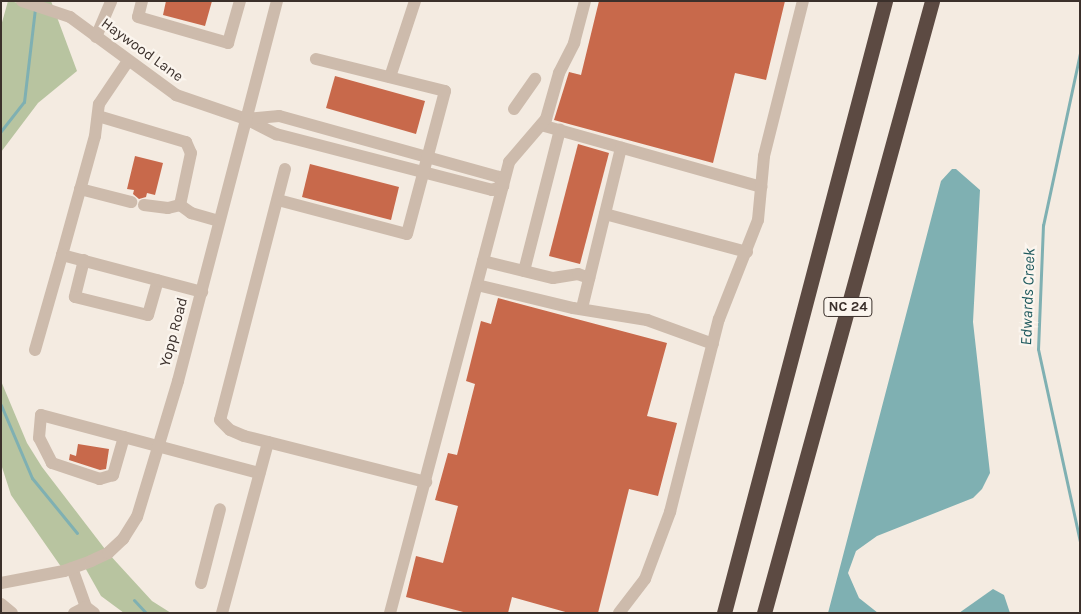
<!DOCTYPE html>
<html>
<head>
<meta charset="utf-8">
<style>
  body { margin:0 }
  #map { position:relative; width:1081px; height:614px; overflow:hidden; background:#f4ebe1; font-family:Karla,sans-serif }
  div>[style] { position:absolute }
  .green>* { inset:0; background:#b8c4a0 }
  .water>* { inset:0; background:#7fb0b2 }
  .stream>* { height:3px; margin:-1.5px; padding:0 1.5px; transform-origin:1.5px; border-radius:1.5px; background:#7fb0b2 }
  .building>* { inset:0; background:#c8694b }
  .minor>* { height:12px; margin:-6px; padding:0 6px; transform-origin:6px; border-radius:6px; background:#cdbbac }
  .highway>* { height:15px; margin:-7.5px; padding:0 7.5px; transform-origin:7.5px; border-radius:7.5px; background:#5c4a42 }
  span { translate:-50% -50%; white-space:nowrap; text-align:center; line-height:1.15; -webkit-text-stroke:4.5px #fbf5ee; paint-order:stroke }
  .shield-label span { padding:1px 4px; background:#fbf5ee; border:1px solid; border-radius:4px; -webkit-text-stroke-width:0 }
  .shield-label { font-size:14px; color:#3b302b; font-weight:700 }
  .street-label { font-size:15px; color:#3b302b }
  .water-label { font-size:16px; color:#1f5a5e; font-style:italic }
  .frame { position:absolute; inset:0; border:2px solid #3b302b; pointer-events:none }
</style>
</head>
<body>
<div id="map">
  <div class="green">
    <i style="clip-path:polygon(8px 1px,44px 7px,22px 1px,51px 1px,77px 71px,38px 103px,1px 152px,1px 26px)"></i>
    <i style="clip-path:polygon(1px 381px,27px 443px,42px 467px,108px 553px,152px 601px,171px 613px,124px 613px,101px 596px,83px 564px,64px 571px,11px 495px,1px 464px)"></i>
  </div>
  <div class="water">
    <i style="clip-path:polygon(952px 169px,956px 169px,980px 190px,973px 322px,990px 473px,982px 489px,973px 498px,877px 536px,856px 551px,848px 573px,859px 598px,878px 613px,828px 613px,941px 181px)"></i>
    <i style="clip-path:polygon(993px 589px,1004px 595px,1010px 613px,959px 613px)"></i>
  </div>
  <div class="stream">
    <i style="left:1080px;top:53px;width:176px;rotate:102.1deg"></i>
    <i style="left:1043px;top:225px;width:124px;rotate:92.3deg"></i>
    <i style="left:1038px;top:349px;width:198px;rotate:77.7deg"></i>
    <i style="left:1px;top:131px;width:37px;rotate:-52deg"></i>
    <i style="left:24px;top:102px;width:95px;rotate:-83.3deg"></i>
    <i style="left:1px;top:405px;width:79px;rotate:67deg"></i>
    <i style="left:32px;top:478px;width:71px;rotate:50.7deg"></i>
    <i style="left:134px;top:600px;width:18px;rotate:47deg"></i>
  </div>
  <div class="building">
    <i style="clip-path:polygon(166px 1px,212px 1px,205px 26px,163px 15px)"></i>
    <i style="clip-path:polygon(599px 1px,785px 1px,766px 80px,735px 73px,713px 163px,554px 120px,569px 72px,581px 75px)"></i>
    <i style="clip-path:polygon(335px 76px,425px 101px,416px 134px,326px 108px)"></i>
    <i style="clip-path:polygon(578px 144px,609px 153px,580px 264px,549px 256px)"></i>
    <i style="clip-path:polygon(135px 156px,163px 163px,155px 195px,147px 193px,146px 197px,139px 199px,133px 194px,134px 190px,127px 189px)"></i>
    <i style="clip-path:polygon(310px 164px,399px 187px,391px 220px,302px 197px)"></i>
    <i style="clip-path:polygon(498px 298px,667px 343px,647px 416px,677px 423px,658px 496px,629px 489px,598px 613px,569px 613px,512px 597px,508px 613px,467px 613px,406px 597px,416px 556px,443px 563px,458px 506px,435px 500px,448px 453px,457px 455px,475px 384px,466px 381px,481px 321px,491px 324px)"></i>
    <i style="clip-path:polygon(78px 444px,109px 449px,106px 469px,100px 470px,69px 460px,70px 454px,76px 456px)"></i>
  </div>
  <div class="minor">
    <i style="left:22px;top:1px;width:51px;rotate:18.4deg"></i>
    <i style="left:70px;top:17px;width:132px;rotate:36.3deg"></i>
    <i style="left:176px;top:95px;width:74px;rotate:18.9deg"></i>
    <i style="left:246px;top:119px;width:34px;rotate:27deg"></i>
    <i style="left:276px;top:134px;width:223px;rotate:14.5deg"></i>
    <i style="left:492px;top:190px;width:12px;rotate:-20deg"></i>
    <i style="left:503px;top:186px;width:10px;rotate:-114deg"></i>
    <i style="left:499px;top:177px;width:228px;rotate:-164.5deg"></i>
    <i style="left:279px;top:116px;width:33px;rotate:175deg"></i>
    <i style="left:142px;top:1px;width:16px;rotate:104deg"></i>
    <i style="left:138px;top:17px;width:94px;rotate:16.1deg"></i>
    <i style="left:228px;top:43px;width:44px;rotate:-74.1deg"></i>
    <i style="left:96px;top:37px;width:39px;rotate:-67deg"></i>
    <i style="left:390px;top:77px;width:80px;rotate:-71.8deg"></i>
    <i style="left:514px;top:109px;width:37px;rotate:-55deg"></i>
    <i style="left:98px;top:116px;width:92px;rotate:16.5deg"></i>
    <i style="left:186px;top:142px;width:12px;rotate:66deg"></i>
    <i style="left:191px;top:153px;width:53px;rotate:101.9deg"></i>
    <i style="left:180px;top:205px;width:14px;rotate:36deg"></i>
    <i style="left:191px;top:213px;width:29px;rotate:16deg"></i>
    <i style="left:541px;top:125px;width:229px;rotate:15.7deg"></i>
    <i style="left:285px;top:169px;width:259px;rotate:104.5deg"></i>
    <i style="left:220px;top:420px;width:14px;rotate:45deg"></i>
    <i style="left:230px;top:430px;width:15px;rotate:23deg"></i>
    <i style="left:244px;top:436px;width:188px;rotate:14.2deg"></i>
    <i style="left:80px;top:189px;width:53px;rotate:14.3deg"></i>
    <i style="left:278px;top:200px;width:133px;rotate:14.8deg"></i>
    <i style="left:407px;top:234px;width:148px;rotate:-75.1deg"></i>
    <i style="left:445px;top:91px;width:133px;rotate:-166.1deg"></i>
    <i style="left:144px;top:205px;width:24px;rotate:7deg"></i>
    <i style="left:168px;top:208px;width:12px;rotate:-14deg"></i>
    <i style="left:605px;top:214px;width:147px;rotate:15deg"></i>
    <i style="left:62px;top:255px;width:123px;rotate:-74.5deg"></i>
    <i style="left:95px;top:136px;width:32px;rotate:-83deg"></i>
    <i style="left:99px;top:104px;width:52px;rotate:-56deg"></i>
    <i style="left:84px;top:260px;width:38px;rotate:104deg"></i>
    <i style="left:75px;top:297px;width:75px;rotate:13.9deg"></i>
    <i style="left:148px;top:315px;width:36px;rotate:-74deg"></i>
    <i style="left:483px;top:261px;width:72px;rotate:13.7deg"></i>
    <i style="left:553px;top:278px;width:25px;rotate:-9deg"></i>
    <i style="left:578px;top:274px;width:12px;rotate:20deg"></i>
    <i style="left:524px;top:271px;width:146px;rotate:-75.7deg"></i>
    <i style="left:477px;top:285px;width:99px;rotate:13.5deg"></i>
    <i style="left:573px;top:308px;width:75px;rotate:9.2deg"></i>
    <i style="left:647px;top:320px;width:70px;rotate:20deg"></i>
    <i style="left:582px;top:308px;width:165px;rotate:-76.3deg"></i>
    <i style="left:35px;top:350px;width:99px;rotate:-74.1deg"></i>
    <i style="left:62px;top:255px;width:145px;rotate:14.8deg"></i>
    <i style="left:124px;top:437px;width:40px;rotate:106deg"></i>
    <i style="left:113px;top:475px;width:14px;rotate:163deg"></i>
    <i style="left:100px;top:479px;width:51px;rotate:-161.6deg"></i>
    <i style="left:52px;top:463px;width:28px;rotate:-117deg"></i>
    <i style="left:39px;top:438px;width:23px;rotate:-85deg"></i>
    <i style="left:41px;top:415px;width:226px;rotate:14.9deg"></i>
    <i style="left:72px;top:568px;width:41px;rotate:70.3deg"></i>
    <i style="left:86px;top:607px;width:10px;rotate:37deg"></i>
    <i style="left:1px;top:583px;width:64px;rotate:-10.8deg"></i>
    <i style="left:64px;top:571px;width:29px;rotate:-20deg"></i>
    <i style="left:91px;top:561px;width:19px;rotate:-25deg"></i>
    <i style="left:108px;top:553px;width:21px;rotate:-43deg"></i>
    <i style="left:123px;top:539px;width:26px;rotate:-58deg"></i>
    <i style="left:137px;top:517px;width:142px;rotate:-73.2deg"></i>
    <i style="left:178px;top:381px;width:393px;rotate:-75.4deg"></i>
    <i style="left:201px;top:583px;width:76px;rotate:-75.6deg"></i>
    <i style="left:1px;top:604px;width:14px;rotate:39deg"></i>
    <i style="left:74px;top:613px;width:13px;rotate:-27deg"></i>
    <i style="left:222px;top:613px;width:177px;rotate:-74.9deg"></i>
    <i style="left:390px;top:613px;width:466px;rotate:-75.2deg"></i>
    <i style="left:509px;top:162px;width:57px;rotate:-49.3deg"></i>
    <i style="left:546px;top:119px;width:48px;rotate:-74.2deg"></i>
    <i style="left:559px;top:73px;width:34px;rotate:-63deg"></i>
    <i style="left:574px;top:43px;width:43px;rotate:-75.3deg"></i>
    <i style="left:619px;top:613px;width:43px;rotate:-52.6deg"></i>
    <i style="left:645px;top:579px;width:72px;rotate:-69.5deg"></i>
    <i style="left:670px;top:512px;width:199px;rotate:-75.8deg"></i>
    <i style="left:719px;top:319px;width:106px;rotate:-68.5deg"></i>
    <i style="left:758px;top:220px;width:64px;rotate:-84.6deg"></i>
    <i style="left:764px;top:156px;width:160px;rotate:-75.9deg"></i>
  </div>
  <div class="highway">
    <i style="left:724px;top:613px;width:633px;rotate:-75.26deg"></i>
    <i style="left:764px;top:613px;width:635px;rotate:-74.65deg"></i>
  </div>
  <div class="shield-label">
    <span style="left:848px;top:307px">NC 24</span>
  </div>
  <div class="street-label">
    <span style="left:142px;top:50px;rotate:36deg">Haywood Lane</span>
    <span style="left:174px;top:332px;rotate:-75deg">Yopp Road</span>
  </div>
  <div class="water-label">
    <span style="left:1028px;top:297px;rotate:-88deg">Edwards Creek</span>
  </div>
  <div class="frame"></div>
</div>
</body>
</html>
